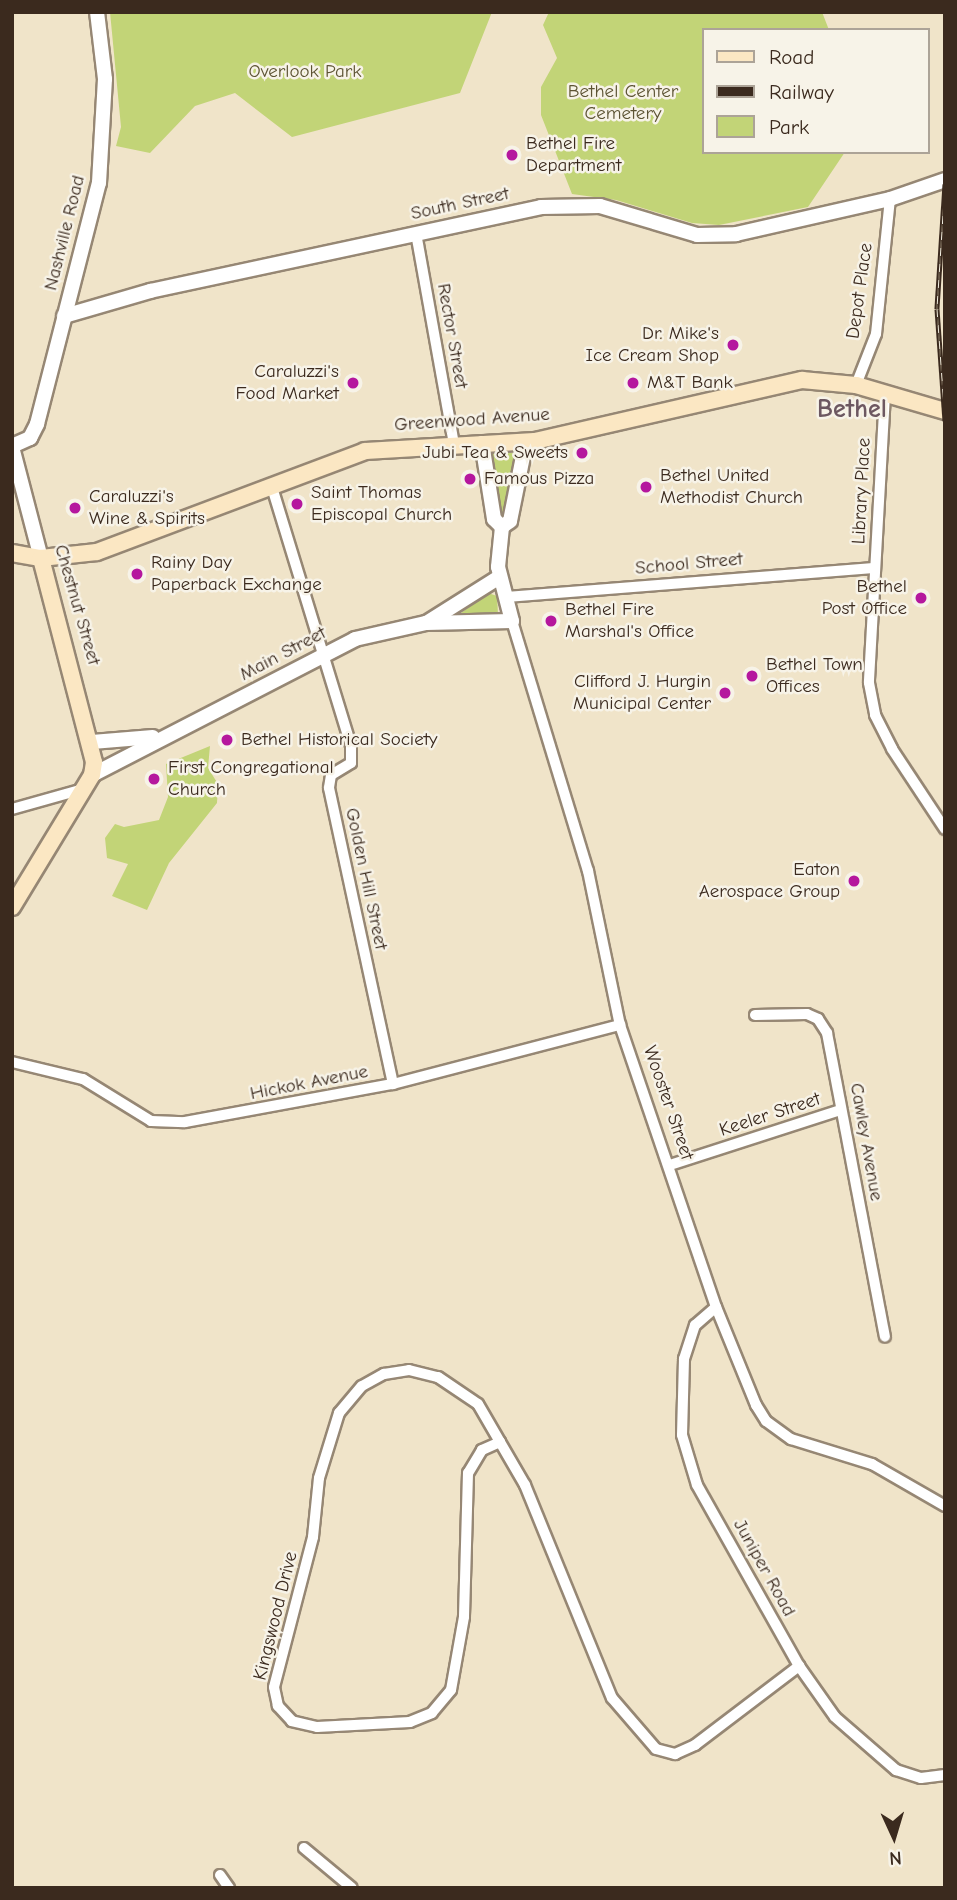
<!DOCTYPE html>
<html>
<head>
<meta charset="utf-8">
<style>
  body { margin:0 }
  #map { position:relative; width:957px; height:1900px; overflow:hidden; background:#f0e4c9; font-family:"Comic Neue",sans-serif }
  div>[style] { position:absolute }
  .green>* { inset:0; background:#c2d477 }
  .roads { filter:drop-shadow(2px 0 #968774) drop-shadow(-2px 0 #968774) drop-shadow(0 2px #968774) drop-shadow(0 -2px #968774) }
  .minor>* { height:10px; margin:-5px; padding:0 5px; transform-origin:5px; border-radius:5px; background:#fff }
  .tertiary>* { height:14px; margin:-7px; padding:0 7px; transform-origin:7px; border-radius:7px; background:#fff }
  .secondary>* { height:16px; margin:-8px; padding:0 8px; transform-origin:8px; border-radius:8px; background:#fbe7c3 }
  .rail>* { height:5px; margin-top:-2.5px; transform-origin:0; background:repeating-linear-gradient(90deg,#f7f3e8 0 8px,#3b2a1e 0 16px); box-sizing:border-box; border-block:2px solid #3b2a1e }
  .dots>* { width:19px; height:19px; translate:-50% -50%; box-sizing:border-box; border:4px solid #f7f3e8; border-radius:50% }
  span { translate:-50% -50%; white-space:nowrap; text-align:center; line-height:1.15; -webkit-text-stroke:5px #f7f3e8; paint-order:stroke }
  .park-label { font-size:19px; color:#5d5434 }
  .poi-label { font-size:19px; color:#3b2a1e }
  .left { translate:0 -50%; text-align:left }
  .right { translate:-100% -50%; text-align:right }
  .street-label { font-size:19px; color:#3b2a1e }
  .district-label { font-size:26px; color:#6d5861; font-weight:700 }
  .frame { position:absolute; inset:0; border:14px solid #3b2a1e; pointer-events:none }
  .legend { position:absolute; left:702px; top:28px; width:228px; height:126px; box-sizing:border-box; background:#f7f3e8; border:2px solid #aca397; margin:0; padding:9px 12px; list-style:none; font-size:21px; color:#3b2a1e }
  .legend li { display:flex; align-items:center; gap:14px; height:35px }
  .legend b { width:35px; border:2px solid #aca397 }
  .north { position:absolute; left:859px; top:1802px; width:70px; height:70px; -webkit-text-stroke:5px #f7f3e8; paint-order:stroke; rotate:176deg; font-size:19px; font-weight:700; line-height:28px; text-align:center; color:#3b2a1e }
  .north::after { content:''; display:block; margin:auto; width:24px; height:32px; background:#3b2a1e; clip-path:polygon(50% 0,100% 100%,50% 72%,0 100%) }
</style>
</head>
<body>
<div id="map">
  <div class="green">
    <i style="clip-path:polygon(110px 12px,492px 12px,460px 93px,292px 137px,235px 93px,195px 106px,150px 153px,116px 146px,121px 127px)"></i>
    <i style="clip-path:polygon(549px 12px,822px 12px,829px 30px,703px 30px,703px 152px,845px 152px,808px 207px,719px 225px,692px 223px,616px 200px,572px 194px,541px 115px,541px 87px,557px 58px,543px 25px)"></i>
    <i style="clip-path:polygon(495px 453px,519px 453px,506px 518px,500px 518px,490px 456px)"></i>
    <i style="clip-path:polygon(488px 593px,497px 596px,498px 614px,457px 616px)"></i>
    <i style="clip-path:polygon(210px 746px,208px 768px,218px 784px,217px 803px,169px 863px,147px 910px,112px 896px,128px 864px,107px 858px,105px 838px,115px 824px,124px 827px,159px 820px,168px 797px,166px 764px)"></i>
  </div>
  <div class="roads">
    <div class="minor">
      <i style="left:416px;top:233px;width:214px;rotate:79.8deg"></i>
      <i style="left:856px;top:385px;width:55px;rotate:-68.6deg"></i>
      <i style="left:876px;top:334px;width:136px;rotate:-84.1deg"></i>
      <i style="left:885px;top:394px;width:289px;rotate:93.2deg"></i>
      <i style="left:869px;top:683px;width:33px;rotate:79deg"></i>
      <i style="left:875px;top:715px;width:38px;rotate:63deg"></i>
      <i style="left:892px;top:749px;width:96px;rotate:56.5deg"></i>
      <i style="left:271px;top:484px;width:273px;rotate:73deg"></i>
      <i style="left:351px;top:745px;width:18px;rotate:90deg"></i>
      <i style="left:351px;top:763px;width:23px;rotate:149deg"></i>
      <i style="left:331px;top:775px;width:13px;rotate:99deg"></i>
      <i style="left:329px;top:788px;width:303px;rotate:77.8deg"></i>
      <i style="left:505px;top:597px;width:371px;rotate:-4.5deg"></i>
      <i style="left:512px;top:621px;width:261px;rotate:73.1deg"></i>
      <i style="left:588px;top:871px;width:157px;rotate:78.3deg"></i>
      <i style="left:620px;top:1025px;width:298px;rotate:71.2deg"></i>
      <i style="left:716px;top:1307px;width:106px;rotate:67.8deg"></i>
      <i style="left:756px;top:1405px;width:19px;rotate:58deg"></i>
      <i style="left:766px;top:1421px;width:31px;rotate:36deg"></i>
      <i style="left:791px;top:1439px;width:85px;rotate:17.2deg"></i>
      <i style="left:872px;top:1464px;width:84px;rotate:29.9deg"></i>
      <i style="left:12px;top:809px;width:74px;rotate:-15.7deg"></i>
      <i style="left:755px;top:1015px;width:52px;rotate:-1.1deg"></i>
      <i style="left:807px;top:1014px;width:12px;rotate:24deg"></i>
      <i style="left:818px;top:1019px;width:17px;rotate:57deg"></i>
      <i style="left:827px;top:1033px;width:309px;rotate:79.2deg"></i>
      <i style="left:12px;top:1062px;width:73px;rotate:13.5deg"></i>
      <i style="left:83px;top:1079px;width:80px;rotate:31.7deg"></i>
      <i style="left:151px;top:1121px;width:34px;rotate:2deg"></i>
      <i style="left:185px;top:1122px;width:211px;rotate:-10.4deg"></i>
      <i style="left:393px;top:1084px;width:235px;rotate:-14.6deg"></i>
      <i style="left:670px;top:1165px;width:179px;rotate:-17.9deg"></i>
      <i style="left:716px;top:1307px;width:28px;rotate:139deg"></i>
      <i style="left:695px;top:1325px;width:36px;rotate:108deg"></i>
      <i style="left:684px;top:1359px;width:76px;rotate:91.5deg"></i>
      <i style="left:682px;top:1435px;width:52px;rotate:73.3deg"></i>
      <i style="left:697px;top:1485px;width:208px;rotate:60.6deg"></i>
      <i style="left:799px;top:1666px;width:62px;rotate:54.8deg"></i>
      <i style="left:835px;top:1717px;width:81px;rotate:41deg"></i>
      <i style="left:896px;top:1770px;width:26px;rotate:18deg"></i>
      <i style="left:921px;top:1778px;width:24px;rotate:-7deg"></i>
      <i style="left:409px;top:1370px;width:30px;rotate:14deg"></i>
      <i style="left:438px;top:1377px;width:48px;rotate:34deg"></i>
      <i style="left:478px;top:1404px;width:44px;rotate:59.9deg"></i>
      <i style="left:500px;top:1442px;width:20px;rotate:156deg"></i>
      <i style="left:482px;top:1450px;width:27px;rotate:121deg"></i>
      <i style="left:468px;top:1473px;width:144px;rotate:91.6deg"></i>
      <i style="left:464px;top:1617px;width:74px;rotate:100.1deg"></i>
      <i style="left:451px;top:1690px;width:30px;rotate:130deg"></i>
      <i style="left:432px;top:1713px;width:24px;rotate:158deg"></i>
      <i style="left:410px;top:1722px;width:93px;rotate:176.9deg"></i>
      <i style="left:317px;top:1727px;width:26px;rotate:-167deg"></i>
      <i style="left:292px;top:1721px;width:21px;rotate:-133deg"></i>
      <i style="left:278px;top:1706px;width:19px;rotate:-102deg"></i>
      <i style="left:274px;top:1687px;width:155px;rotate:-75.4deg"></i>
      <i style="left:313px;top:1537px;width:59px;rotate:-84.2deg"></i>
      <i style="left:319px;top:1478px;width:68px;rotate:-72.9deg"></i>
      <i style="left:339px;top:1413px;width:35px;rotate:-50deg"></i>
      <i style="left:362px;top:1386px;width:25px;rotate:-29deg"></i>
      <i style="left:384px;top:1374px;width:25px;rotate:-9deg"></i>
      <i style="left:500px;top:1442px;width:50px;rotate:59.8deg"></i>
      <i style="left:525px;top:1485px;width:230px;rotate:67.8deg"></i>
      <i style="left:612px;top:1698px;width:67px;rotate:49.2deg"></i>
      <i style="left:656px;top:1749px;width:20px;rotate:15deg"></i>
      <i style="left:675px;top:1754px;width:22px;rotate:-24deg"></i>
      <i style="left:695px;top:1745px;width:131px;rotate:-37.2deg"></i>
      <i style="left:304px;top:1848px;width:62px;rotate:39.8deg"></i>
      <i style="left:220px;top:1875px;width:16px;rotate:55deg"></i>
    </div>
    <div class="tertiary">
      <i style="left:64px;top:316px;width:90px;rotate:-16.2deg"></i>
      <i style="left:150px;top:291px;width:400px;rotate:-12.1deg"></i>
      <i style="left:541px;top:207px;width:59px;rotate:-1deg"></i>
      <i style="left:600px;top:206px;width:101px;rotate:16.6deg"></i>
      <i style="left:697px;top:235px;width:39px;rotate:-1deg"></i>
      <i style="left:736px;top:234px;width:158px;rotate:-12.8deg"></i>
      <i style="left:890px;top:199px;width:58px;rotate:-19.1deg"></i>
      <i style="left:482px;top:443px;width:77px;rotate:81deg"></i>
      <i style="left:494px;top:519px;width:11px;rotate:45deg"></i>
      <i style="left:12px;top:446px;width:20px;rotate:-24deg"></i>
      <i style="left:30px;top:438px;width:16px;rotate:-63deg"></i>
      <i style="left:37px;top:424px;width:249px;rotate:-75.6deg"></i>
      <i style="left:99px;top:183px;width:104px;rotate:-86.7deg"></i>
      <i style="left:105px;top:79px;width:67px;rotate:-96.8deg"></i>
      <i style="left:12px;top:447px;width:115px;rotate:75.4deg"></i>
      <i style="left:428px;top:622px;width:83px;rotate:-32.2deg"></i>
      <i style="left:92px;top:742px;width:61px;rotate:-4.7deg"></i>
      <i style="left:92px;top:775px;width:296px;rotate:-27.3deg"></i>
      <i style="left:355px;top:639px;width:73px;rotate:-12.7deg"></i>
      <i style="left:426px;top:623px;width:86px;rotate:-1.3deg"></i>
      <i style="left:512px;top:621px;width:56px;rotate:-104.5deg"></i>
      <i style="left:498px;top:567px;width:40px;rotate:-84.3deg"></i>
      <i style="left:502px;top:527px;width:10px;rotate:-37deg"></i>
      <i style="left:510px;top:521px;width:81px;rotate:-78.6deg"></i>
    </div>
    <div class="secondary">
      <i style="left:12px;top:553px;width:29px;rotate:10deg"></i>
      <i style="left:41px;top:558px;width:56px;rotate:-6.1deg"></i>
      <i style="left:97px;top:552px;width:286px;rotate:-20.6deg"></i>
      <i style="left:365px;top:451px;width:170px;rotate:-3.4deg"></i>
      <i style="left:535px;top:441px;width:274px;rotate:-12.9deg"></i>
      <i style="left:802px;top:380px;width:54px;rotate:5.3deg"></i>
      <i style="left:856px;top:385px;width:93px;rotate:16.3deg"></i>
      <i style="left:12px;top:907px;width:154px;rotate:-58.8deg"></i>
      <i style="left:92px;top:775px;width:13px;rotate:-81deg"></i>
      <i style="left:94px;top:762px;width:211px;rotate:-104.6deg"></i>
    </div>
  </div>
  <div class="rail">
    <i style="left:945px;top:184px;width:125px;rotate:93.7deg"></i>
    <i style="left:937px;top:309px;width:112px;rotate:85.9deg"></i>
  </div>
  <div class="dots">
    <i style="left:512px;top:155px;background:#b5179e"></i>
    <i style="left:733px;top:345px;background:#b5179e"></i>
    <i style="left:353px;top:383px;background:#b5179e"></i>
    <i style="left:633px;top:383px;background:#b5179e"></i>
    <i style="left:582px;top:453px;background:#b5179e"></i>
    <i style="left:470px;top:479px;background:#b5179e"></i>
    <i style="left:646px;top:487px;background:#b5179e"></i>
    <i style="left:297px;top:504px;background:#b5179e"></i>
    <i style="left:75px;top:508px;background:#b5179e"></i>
    <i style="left:137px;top:574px;background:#b5179e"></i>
    <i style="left:921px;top:598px;background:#b5179e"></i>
    <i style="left:551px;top:621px;background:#b5179e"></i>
    <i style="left:752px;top:676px;background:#b5179e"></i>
    <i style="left:725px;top:693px;background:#b5179e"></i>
    <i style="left:227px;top:740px;background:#b5179e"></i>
    <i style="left:154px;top:779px;background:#b5179e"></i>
    <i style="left:854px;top:881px;background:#b5179e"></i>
  </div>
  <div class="park-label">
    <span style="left:305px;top:72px">Overlook Park</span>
    <span style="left:623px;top:103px">Bethel Center<br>Cemetery</span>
  </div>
  <div class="poi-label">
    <span class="left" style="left:526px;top:155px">Bethel Fire<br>Department</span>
    <span class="right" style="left:719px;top:345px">Dr. Mike's<br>Ice Cream Shop</span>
    <span class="right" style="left:339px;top:383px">Caraluzzi's<br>Food Market</span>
    <span class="left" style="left:647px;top:383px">M&amp;T Bank</span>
    <span class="right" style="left:568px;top:453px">Jubi Tea &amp; Sweets</span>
    <span class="left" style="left:660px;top:487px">Bethel United<br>Methodist Church</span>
    <span class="left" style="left:484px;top:479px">Famous Pizza</span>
    <span class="left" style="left:311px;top:504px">Saint Thomas<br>Episcopal Church</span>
    <span class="left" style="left:89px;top:508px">Caraluzzi's<br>Wine &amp; Spirits</span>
    <span class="left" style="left:151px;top:574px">Rainy Day<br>Paperback Exchange</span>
    <span class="right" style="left:907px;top:598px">Bethel<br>Post Office</span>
    <span class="left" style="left:565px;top:621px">Bethel Fire<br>Marshal's Office</span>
    <span class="left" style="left:766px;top:676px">Bethel Town<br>Offices</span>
    <span class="right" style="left:711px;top:693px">Clifford J. Hurgin<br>Municipal Center</span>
    <span class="left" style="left:241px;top:740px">Bethel Historical Society</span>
    <span class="left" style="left:168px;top:779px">First Congregational<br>Church</span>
    <span class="right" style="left:840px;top:881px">Eaton<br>Aerospace Group</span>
  </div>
  <div class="street-label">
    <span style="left:460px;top:204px;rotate:-12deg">South Street</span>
    <span style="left:65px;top:233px;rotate:-76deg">Nashville Road</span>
    <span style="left:860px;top:291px;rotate:-82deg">Depot Place</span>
    <span style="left:452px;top:336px;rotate:80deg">Rector Street</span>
    <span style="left:472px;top:420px;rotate:-4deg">Greenwood Avenue</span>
    <span style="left:862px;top:491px;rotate:-87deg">Library Place</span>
    <span style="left:689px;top:564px;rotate:-5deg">School Street</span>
    <span style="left:77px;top:605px;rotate:74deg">Chestnut Street</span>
    <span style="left:283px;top:654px;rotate:-28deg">Main Street</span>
    <span style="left:366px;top:879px;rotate:78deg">Golden Hill Street</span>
    <span style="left:309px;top:1083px;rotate:-11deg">Hickok Avenue</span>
    <span style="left:668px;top:1103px;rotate:71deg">Wooster Street</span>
    <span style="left:770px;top:1115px;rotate:-18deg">Keeler Street</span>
    <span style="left:866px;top:1142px;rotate:80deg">Cawley Avenue</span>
    <span style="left:764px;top:1568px;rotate:61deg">Juniper Road</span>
    <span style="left:276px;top:1616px;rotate:-76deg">Kingswood Drive</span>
  </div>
  <div class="district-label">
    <span style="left:852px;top:410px">Bethel</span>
  </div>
  <div class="frame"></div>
  <ul class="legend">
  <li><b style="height:9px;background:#fbe7c3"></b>Road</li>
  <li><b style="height:9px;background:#3b2a1e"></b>Railway</li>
  <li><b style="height:19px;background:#c2d477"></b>Park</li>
  </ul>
  <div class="north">N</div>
</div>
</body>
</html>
